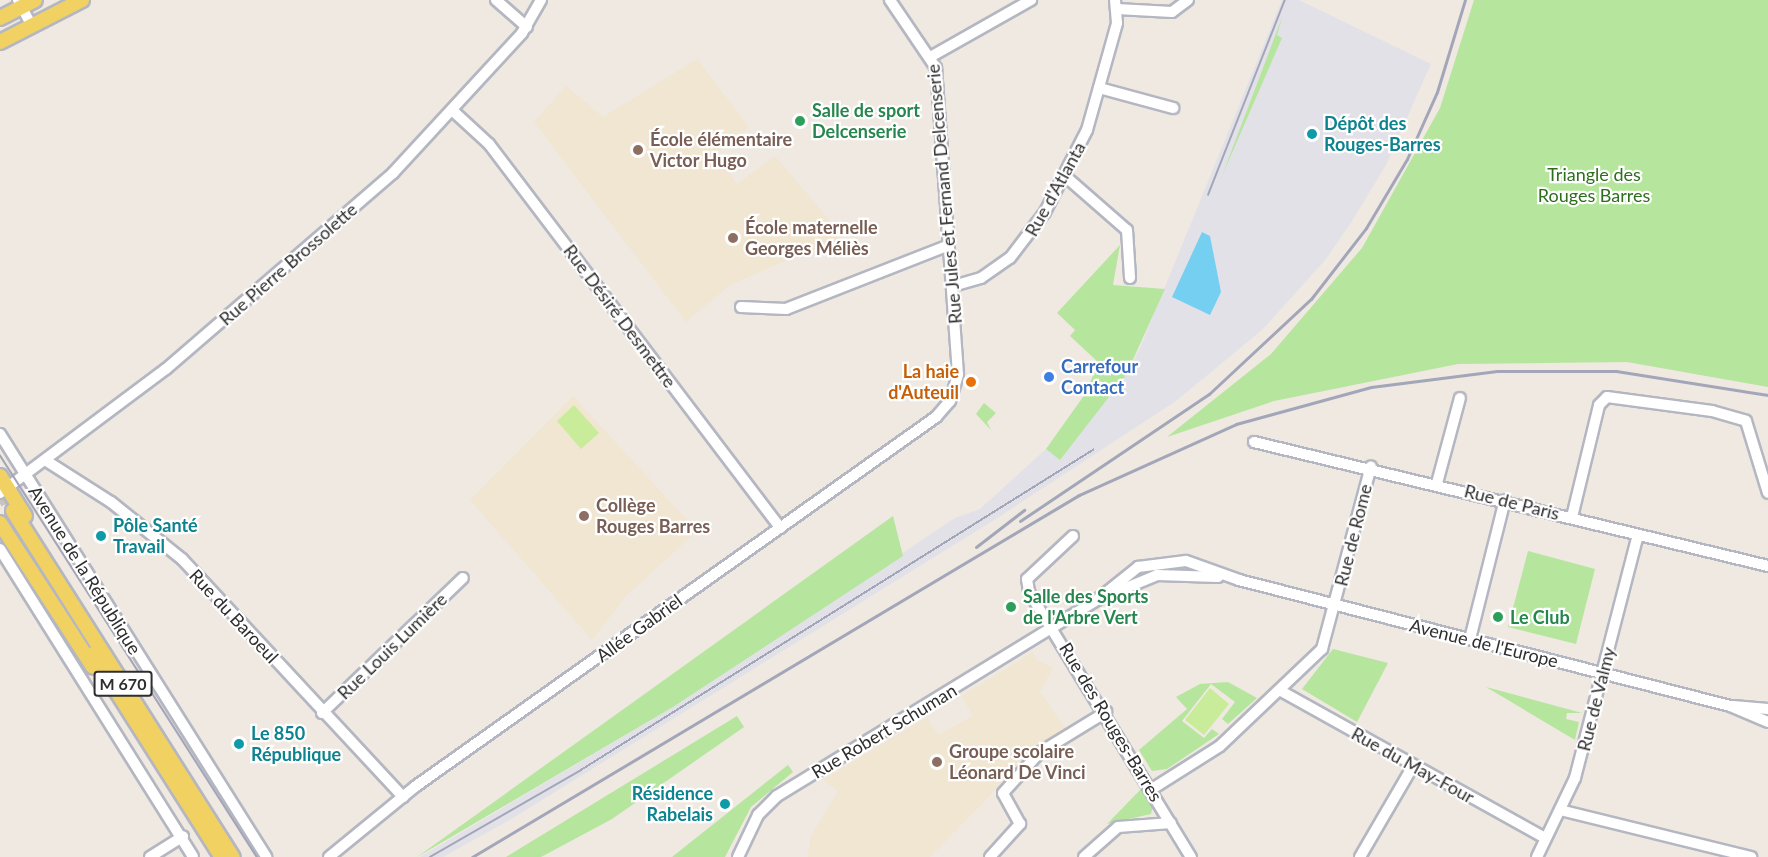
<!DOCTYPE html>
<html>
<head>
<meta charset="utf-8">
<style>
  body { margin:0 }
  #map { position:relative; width:1768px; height:857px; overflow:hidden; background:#efe9e1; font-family:Lato,sans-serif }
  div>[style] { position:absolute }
  .industrial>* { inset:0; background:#e3e1e8 }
  .education>* { inset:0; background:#f0e6d1 }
  .green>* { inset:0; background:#b6e59e }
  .pitch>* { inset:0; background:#c9ec9a }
  .water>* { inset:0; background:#75cff0 }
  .major-tunnel>* { height:14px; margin-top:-7px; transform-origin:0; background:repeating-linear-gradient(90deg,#c8c4bd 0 14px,transparent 0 21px) }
  .roads { filter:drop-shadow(2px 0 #b4b7c1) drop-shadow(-2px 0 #b4b7c1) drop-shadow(0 2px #b4b7c1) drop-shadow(0 -2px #b4b7c1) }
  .minor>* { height:10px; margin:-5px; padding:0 5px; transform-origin:5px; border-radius:5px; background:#fff }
  .major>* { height:14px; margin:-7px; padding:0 7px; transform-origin:7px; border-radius:7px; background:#f2d163 }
  .tram>* { height:1.5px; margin:-0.75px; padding:0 0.75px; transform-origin:0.75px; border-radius:0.75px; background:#a3a6b8 }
  .rail>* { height:3px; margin:-1.5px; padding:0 1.5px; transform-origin:1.5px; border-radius:1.5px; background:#a3a6b8 }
  .dots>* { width:16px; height:16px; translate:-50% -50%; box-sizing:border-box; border:3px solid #fff; border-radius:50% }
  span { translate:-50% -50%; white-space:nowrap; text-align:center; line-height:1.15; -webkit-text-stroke:4.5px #fff; paint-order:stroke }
  .shield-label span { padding:2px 4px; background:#fff; border:2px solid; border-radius:4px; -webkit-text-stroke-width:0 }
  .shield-label { font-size:16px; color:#2e2e2e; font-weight:700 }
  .leisure-label { font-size:18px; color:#27864d; font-weight:700 }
  .left { translate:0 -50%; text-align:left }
  .culture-label { font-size:18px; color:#0d838f; font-weight:700 }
  .right { translate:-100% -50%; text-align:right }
  .education-label { font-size:18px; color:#785e54; font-weight:700 }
  .park-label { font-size:18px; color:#2c6e1b }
  .street-label { font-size:18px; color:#2e2e2e }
  .shop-label { font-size:18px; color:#366cbe; font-weight:700 }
  .food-label { font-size:18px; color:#c56008; font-weight:700 }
</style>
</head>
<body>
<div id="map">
  <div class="industrial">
    <i style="clip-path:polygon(1282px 0,1299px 0,1431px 64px,1386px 165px,1352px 221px,1326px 259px,1262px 330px,1176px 401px,999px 517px,513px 818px,443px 857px,420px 857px,673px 707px,955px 518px,980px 509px,1046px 449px,1060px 459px,1126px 375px,1140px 348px)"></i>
  </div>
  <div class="education">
    <i style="clip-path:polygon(697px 59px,749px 127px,714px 154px,737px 184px,775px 156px,843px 236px,730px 285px,686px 322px,534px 122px,566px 86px,603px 117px)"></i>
    <i style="clip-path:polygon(573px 396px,697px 531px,625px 597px,592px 640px,470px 500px)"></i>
    <i style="clip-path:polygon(1033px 652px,1037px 661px,1053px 667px,1040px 692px,1066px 729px,1040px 744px,930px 857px,808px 857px,811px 836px,838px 791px,823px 780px,927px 717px,938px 735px,973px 716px,961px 696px)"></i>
  </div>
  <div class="green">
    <i style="clip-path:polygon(1474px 0,1768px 0,1768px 387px,1627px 362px,1458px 364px,1274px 401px,1167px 437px,1271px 354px,1362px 248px,1440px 108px)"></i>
    <i style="clip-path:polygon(1283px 15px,1277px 35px,1282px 38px,1222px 176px)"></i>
    <i style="clip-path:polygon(1120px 245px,1113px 285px,1165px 289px,1126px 375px,1060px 460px,1046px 449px,1083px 397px,1099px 363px,1070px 336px,1075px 330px,1057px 313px)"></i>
    <i style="clip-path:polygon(984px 403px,996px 413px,987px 422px,991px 430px,976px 414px)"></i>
    <i style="clip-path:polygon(893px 516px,903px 556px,673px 707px,417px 857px)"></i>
    <i style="clip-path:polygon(1528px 551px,1595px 569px,1576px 644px,1508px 627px)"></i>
    <i style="clip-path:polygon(1333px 649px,1388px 663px,1357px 722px,1302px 689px)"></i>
    <i style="clip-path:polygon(1228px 682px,1257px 698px,1228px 724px,1222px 719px,1235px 702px,1211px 684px,1182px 721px,1204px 738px,1212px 729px,1219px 734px,1167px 769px,1152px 771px,1139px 750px,1187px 709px,1176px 697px,1200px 684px)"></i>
    <i style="clip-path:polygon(1486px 687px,1582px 713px,1567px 713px,1566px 719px,1579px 722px,1575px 740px)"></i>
    <i style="clip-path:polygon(737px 716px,744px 727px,612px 819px,541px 857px,506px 857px)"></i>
    <i style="clip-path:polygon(788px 765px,793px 772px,751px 807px,725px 857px,672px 857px)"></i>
    <i style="clip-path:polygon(1142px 788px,1153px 806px,1151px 814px,1107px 824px)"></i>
  </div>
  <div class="pitch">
    <i style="clip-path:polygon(574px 405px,599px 433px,581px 449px,557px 421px)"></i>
    <i style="clip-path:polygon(1210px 688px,1229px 704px,1204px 735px,1185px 720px)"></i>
  </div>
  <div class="water">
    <i style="clip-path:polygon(1202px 232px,1210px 236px,1221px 292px,1210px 315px,1172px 297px)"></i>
  </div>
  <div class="major-tunnel">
    <i style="left:0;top:491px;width:24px;rotate:57deg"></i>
  </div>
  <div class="roads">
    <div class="minor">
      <i style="left:18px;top:0;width:30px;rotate:62deg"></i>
      <i style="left:496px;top:0;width:41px;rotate:41.1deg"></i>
      <i style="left:1117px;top:9px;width:55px;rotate:3.1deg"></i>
      <i style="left:1172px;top:12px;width:20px;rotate:-37deg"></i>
      <i style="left:932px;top:56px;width:114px;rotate:-29.5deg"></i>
      <i style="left:1099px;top:88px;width:77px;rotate:15.1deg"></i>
      <i style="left:452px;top:110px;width:50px;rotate:42.6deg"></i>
      <i style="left:489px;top:144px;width:482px;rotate:52.8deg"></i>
      <i style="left:1065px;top:176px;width:82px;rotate:41.1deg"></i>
      <i style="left:1127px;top:230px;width:48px;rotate:86.4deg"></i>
      <i style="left:953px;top:286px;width:29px;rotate:-16deg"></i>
      <i style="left:981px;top:278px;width:35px;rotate:-35deg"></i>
      <i style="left:1010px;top:258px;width:58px;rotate:-52.7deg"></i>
      <i style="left:1045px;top:212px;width:92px;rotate:-62.9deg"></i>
      <i style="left:1087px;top:130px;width:111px;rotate:-74.3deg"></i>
      <i style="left:1117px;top:23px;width:23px;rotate:-95deg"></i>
      <i style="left:741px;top:307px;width:45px;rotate:2.5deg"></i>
      <i style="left:786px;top:309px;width:175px;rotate:-21.4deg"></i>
      <i style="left:0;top:434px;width:500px;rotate:57.8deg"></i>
      <i style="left:1254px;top:442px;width:529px;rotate:13.56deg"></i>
      <i style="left:45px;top:460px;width:78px;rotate:32.5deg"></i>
      <i style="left:111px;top:502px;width:91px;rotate:38.8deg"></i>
      <i style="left:182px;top:559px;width:325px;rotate:47.1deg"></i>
      <i style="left:1437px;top:483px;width:88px;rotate:-74.9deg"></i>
      <i style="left:0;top:493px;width:207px;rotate:-36.8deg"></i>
      <i style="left:166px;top:369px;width:300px;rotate:-40.8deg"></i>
      <i style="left:393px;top:173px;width:190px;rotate:-47.3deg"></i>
      <i style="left:522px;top:33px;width:38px;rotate:-60deg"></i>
      <i style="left:1572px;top:517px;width:115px;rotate:-76.4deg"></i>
      <i style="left:1599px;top:405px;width:11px;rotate:-45deg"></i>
      <i style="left:1607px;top:397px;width:106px;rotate:7.6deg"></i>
      <i style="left:1712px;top:411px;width:35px;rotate:16deg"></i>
      <i style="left:1746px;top:421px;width:75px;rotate:73deg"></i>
      <i style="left:1073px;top:536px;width:63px;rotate:136.9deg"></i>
      <i style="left:1027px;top:579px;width:13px;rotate:81deg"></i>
      <i style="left:1029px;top:592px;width:311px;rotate:58.6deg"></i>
      <i style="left:0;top:549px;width:363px;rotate:57.9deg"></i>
      <i style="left:1097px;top:600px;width:53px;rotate:-38.8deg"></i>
      <i style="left:1138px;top:567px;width:48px;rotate:-7.1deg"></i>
      <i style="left:1186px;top:561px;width:56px;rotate:19.7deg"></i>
      <i style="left:1239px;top:580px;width:507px;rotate:14.39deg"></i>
      <i style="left:1730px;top:706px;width:41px;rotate:22.8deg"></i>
      <i style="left:1470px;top:639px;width:143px;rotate:-75.9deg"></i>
      <i style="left:1281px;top:691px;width:302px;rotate:29.1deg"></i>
      <i style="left:1733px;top:706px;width:35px;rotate:5deg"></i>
      <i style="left:322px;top:713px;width:195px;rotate:-43.8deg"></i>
      <i style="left:1152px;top:789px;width:80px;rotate:-32.3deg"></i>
      <i style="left:1220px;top:746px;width:141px;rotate:-43.6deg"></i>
      <i style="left:1322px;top:649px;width:189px;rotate:-75deg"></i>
      <i style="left:1560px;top:810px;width:197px;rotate:13.8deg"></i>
      <i style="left:150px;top:857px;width:39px;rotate:-32deg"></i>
      <i style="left:329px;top:857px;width:112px;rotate:-39.2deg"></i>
      <i style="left:416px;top:786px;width:638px;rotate:-35.36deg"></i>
      <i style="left:936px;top:417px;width:21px;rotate:-49deg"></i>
      <i style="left:950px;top:401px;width:28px;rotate:-73deg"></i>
      <i style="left:958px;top:374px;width:307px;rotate:-94.1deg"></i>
      <i style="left:936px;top:68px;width:82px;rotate:-124.1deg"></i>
      <i style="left:738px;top:857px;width:47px;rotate:-64.5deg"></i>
      <i style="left:758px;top:815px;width:27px;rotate:-45deg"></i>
      <i style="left:777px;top:796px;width:375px;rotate:-31.5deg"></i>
      <i style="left:1097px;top:600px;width:65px;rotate:-22.6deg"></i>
      <i style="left:1157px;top:575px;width:61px;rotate:1.9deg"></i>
      <i style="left:990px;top:857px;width:45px;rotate:-47.7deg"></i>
      <i style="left:1020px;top:824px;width:35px;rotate:-119deg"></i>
      <i style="left:1003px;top:793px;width:54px;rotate:-48deg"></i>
      <i style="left:1039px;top:753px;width:79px;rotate:-31.5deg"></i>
      <i style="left:1084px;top:857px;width:45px;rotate:-41.4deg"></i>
      <i style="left:1118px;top:827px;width:53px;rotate:-4.3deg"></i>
      <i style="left:1360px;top:857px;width:105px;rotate:-59.8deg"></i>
      <i style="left:1537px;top:857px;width:88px;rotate:-64.3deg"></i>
      <i style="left:1575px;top:778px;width:251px;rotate:-75.5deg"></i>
    </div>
    <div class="major">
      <i style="left:0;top:18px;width:39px;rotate:-27deg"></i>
      <i style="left:0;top:42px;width:92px;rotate:-27.1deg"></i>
      <i style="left:0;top:476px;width:47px;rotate:58deg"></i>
      <i style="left:13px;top:511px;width:410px;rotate:57.6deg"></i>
      <i style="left:0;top:523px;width:171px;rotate:57.1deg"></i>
      <i style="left:93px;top:654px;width:241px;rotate:57.6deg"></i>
    </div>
  </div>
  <div class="tram">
    <i style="left:1208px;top:195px;width:210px;rotate:-68.5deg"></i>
    <i style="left:0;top:455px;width:477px;rotate:57.4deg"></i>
    <i style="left:430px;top:857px;width:174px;rotate:-29.9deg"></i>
    <i style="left:581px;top:770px;width:604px;rotate:-32.01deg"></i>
  </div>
  <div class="rail">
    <i style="left:1020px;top:521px;width:228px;rotate:-33.9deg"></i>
    <i style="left:1209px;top:394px;width:139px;rotate:-43deg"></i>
    <i style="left:1311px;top:299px;width:90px;rotate:-52.2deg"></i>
    <i style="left:1366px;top:228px;width:80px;rotate:-59.3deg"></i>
    <i style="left:1407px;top:159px;width:73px;rotate:-65.9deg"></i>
    <i style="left:1437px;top:92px;width:96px;rotate:-73.1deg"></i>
    <i style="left:976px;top:547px;width:61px;rotate:-37.6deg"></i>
    <i style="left:472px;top:857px;width:707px;rotate:-30.81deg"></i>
    <i style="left:1079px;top:495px;width:172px;rotate:-24.3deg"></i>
    <i style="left:1236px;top:424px;width:140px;rotate:-15.3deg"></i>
    <i style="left:1371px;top:387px;width:127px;rotate:-7.2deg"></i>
    <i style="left:1497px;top:371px;width:119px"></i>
    <i style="left:1616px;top:371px;width:154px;rotate:9deg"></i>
  </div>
  <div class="dots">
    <i style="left:800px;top:121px;background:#2e9e5b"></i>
    <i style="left:1312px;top:134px;background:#0f9aa8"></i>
    <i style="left:638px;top:150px;background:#8d6e63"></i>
    <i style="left:733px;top:238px;background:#8d6e63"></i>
    <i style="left:1049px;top:377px;background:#3f7fe0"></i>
    <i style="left:971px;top:382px;background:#e8710a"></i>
    <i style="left:584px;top:516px;background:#8d6e63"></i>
    <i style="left:101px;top:536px;background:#0f9aa8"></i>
    <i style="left:1011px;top:607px;background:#2e9e5b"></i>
    <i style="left:1498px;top:617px;background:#2e9e5b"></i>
    <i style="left:239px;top:744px;background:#0f9aa8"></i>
    <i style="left:937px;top:762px;background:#8d6e63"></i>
    <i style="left:725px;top:804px;background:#0f9aa8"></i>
  </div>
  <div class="shield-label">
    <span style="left:123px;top:684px">M 670</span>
  </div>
  <div class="leisure-label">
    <span class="left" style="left:812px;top:121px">Salle de sport<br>Delcenserie</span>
    <span class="left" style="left:1023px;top:607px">Salle des Sports<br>de l'Arbre Vert</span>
    <span class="left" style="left:1510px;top:617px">Le Club</span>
  </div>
  <div class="culture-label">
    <span class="left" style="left:1324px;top:134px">Dépôt des<br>Rouges-Barres</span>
    <span class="left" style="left:113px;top:536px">Pôle Santé<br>Travail</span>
    <span class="left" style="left:251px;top:744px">Le 850<br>République</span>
    <span class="right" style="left:713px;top:804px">Résidence<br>Rabelais</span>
  </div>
  <div class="education-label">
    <span class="left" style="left:650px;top:150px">École élémentaire<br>Victor Hugo</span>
    <span class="left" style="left:745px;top:238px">École maternelle<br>Georges Méliès</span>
    <span class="left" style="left:596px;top:516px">Collège<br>Rouges Barres</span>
    <span class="left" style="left:949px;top:762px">Groupe scolaire<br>Léonard De Vinci</span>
  </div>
  <div class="park-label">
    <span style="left:1594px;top:185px">Triangle des<br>Rouges Barres</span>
  </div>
  <div class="street-label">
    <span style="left:1055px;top:189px;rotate:-61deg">Rue d'Atlanta</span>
    <span style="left:944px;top:194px;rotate:-95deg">Rue Jules et Fernand Delcenserie</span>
    <span style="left:288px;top:264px;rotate:-41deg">Rue Pierre Brossolette</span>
    <span style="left:620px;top:316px;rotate:53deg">Rue Désiré Desmettre</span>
    <span style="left:1512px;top:502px;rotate:14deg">Rue de Paris</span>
    <span style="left:1353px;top:535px;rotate:-76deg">Rue de Rome</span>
    <span style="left:85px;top:570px;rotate:58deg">Avenue de la République</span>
    <span style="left:234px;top:616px;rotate:47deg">Rue du Baroeul</span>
    <span style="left:639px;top:628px;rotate:-36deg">Allée Gabriel</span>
    <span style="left:1484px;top:643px;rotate:14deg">Avenue de l'Europe</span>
    <span style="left:392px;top:646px;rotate:-44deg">Rue Louis Lumière</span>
    <span style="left:1596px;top:699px;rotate:-76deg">Rue de Valmy</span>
    <span style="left:1111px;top:722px;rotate:59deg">Rue des Rouges-Barres</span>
    <span style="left:884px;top:731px;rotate:-31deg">Rue Robert Schuman</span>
    <span style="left:1413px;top:765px;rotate:29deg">Rue du May-Four</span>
  </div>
  <div class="shop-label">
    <span class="left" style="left:1061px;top:377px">Carrefour<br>Contact</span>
  </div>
  <div class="food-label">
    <span class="right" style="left:959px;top:382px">La haie<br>d'Auteuil</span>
  </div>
</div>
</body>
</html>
